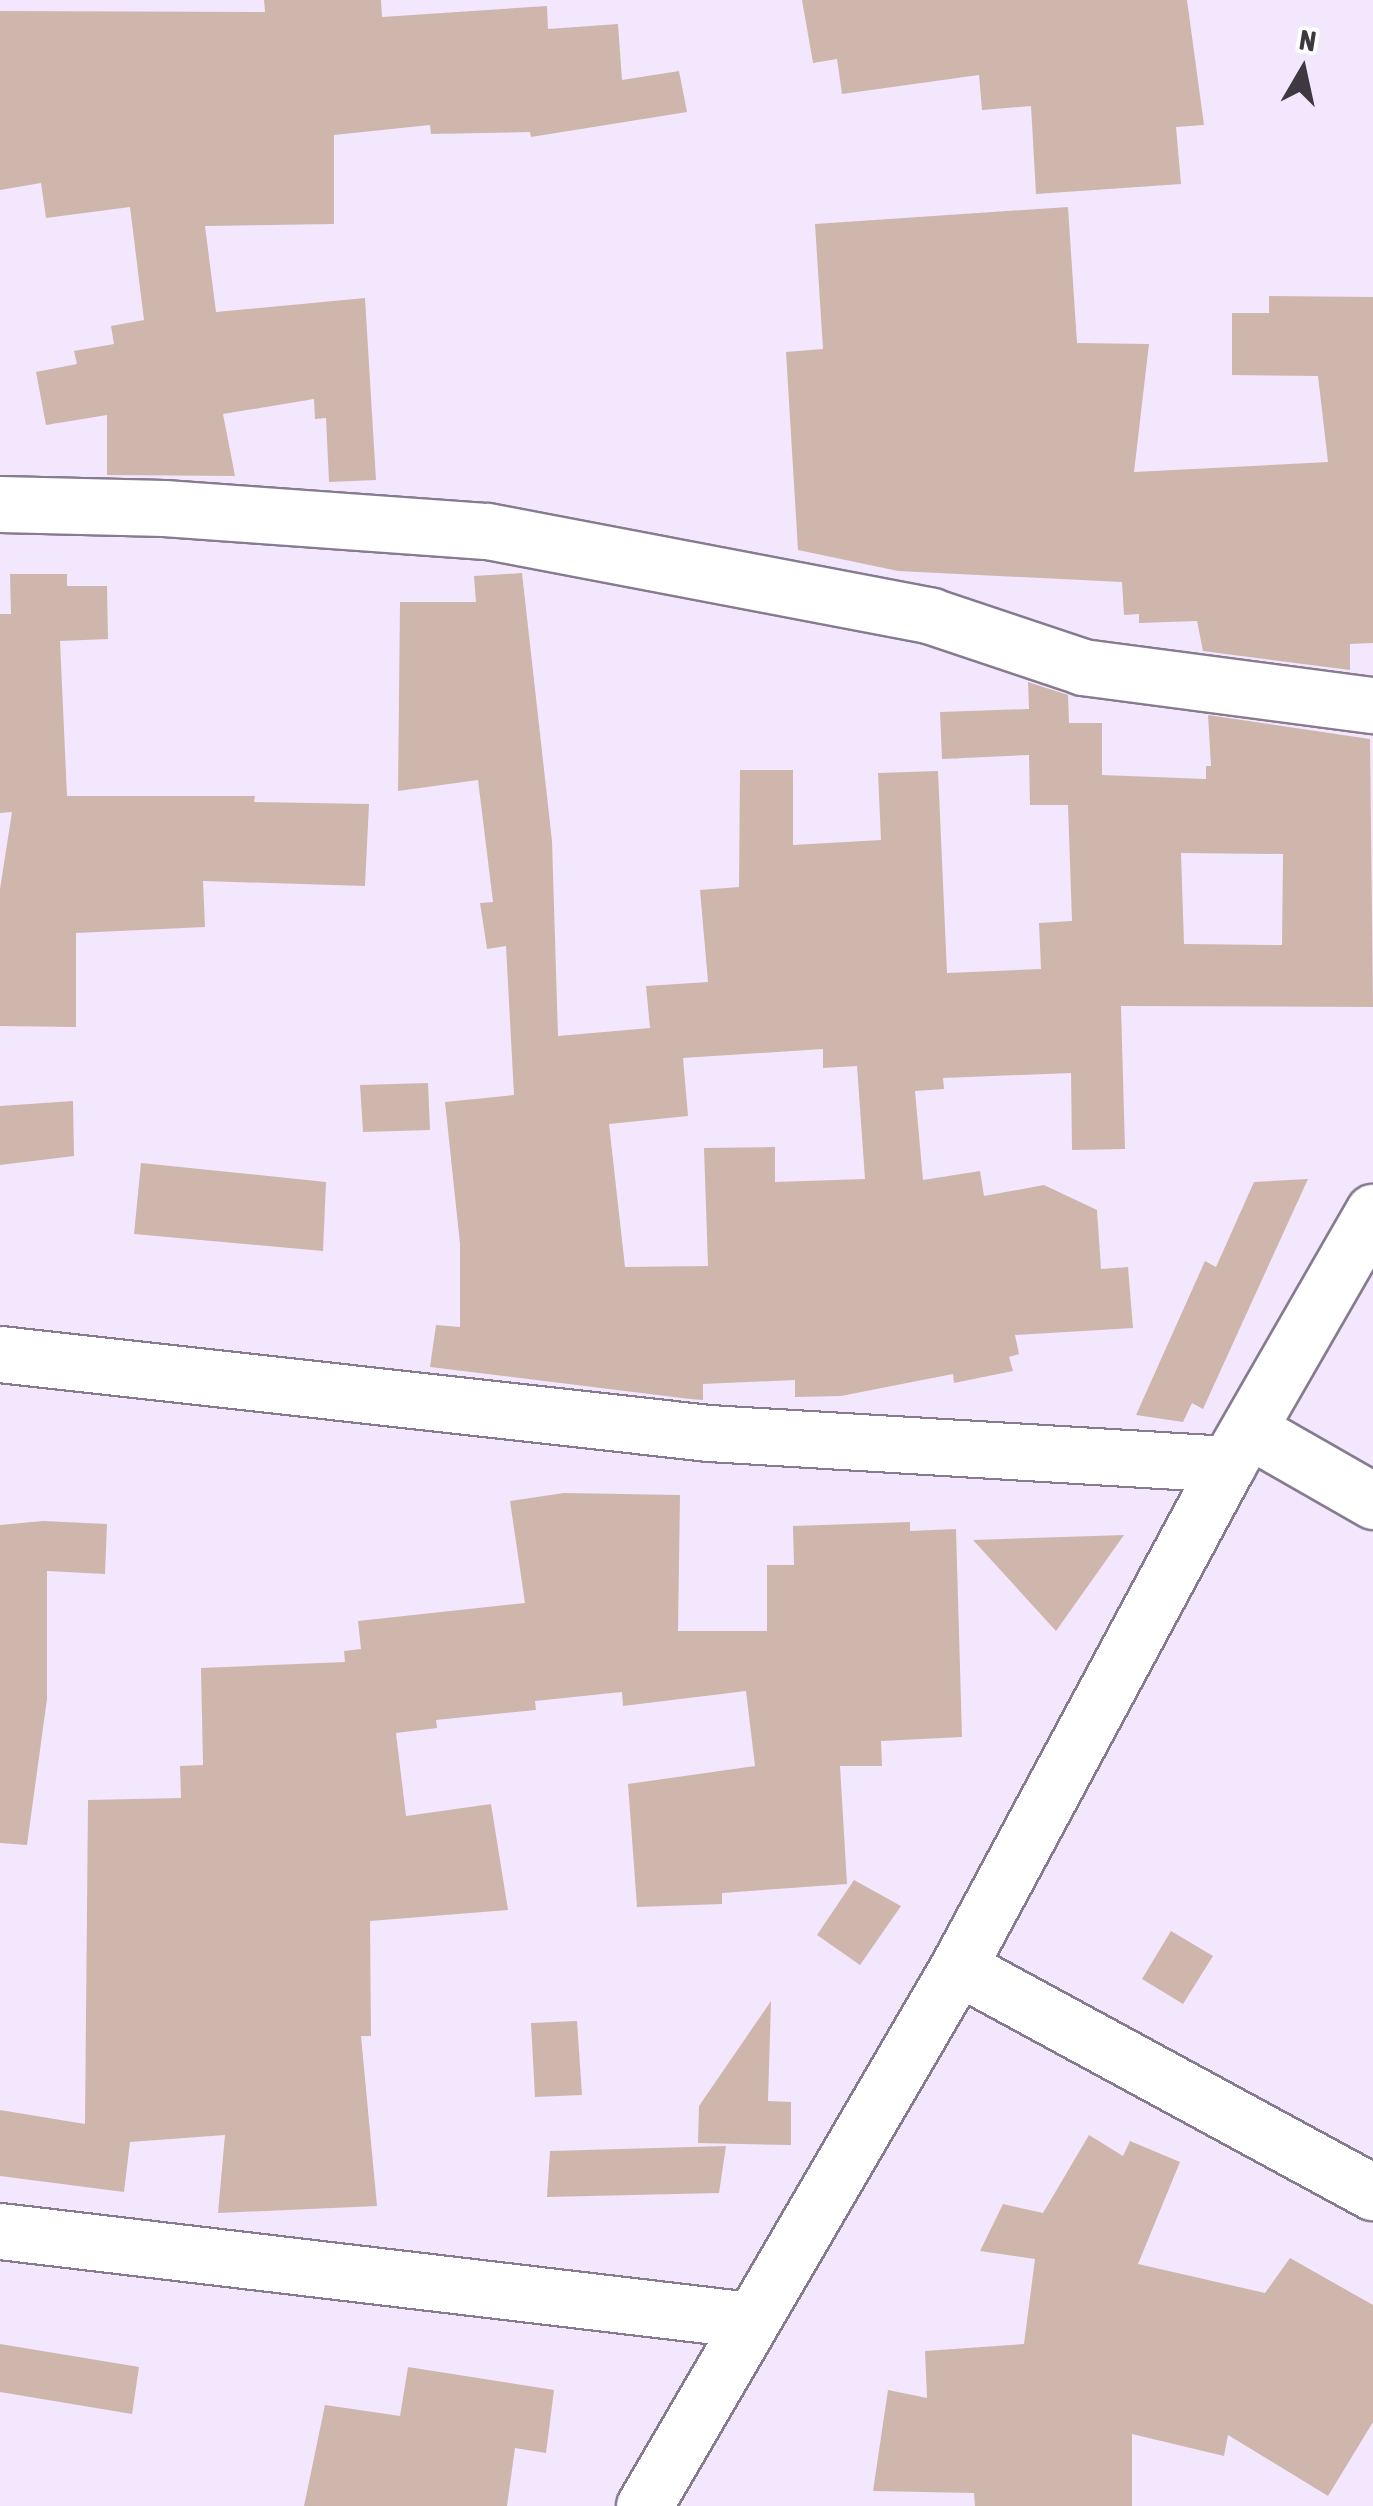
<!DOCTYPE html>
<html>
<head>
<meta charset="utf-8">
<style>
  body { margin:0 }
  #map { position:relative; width:1373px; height:2506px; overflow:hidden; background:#f3e7fd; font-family:"Asap Condensed",sans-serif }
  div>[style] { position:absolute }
  .building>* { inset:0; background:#cfb6ad }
  .roads { filter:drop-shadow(2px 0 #867b8f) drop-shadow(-2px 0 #867b8f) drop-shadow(0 2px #867b8f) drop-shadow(0 -2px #867b8f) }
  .minor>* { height:55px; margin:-27.5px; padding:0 27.5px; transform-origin:27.5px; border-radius:27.5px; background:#fff }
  span { translate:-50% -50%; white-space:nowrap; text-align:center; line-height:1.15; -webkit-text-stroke:10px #fff; paint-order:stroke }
  .north { position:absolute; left:1253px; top:20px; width:100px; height:100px; -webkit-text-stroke:8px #fff; paint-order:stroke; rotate:9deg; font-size:28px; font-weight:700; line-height:40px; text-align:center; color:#3e3941 }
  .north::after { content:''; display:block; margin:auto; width:35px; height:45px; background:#3e3941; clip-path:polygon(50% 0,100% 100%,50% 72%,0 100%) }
</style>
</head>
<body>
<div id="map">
  <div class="building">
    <i style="clip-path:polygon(264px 0,381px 0,382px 17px,547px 6px,548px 29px,618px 24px,622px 80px,679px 71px,687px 112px,531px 137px,530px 132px,431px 134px,430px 125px,334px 135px,334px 224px,205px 226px,216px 312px,365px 298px,376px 480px,329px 482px,326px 418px,315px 419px,314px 399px,223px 414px,235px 476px,107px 475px,107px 415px,46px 425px,36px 372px,77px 364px,74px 351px,114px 344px,111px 326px,144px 320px,130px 207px,46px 218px,41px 183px,0 190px,0 11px,265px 12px)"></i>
    <i style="clip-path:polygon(802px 0,1187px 0,1204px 125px,1176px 127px,1181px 184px,1036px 194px,1031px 106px,982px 110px,979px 75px,842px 94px,837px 59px,813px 63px)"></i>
    <i style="clip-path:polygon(1068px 207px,1077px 343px,1149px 344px,1134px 472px,1328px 462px,1318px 376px,1232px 375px,1232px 313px,1269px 313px,1269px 296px,1373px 297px,1373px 643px,1350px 644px,1350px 670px,1203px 651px,1197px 621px,1139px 623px,1139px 614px,1124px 615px,1122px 582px,898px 571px,798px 550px,786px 352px,823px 349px,815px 224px)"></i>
    <i style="clip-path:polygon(evenodd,522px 573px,552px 841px,558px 1036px,650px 1028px,646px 986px,708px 982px,700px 890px,739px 887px,740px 770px,793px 770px,793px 845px,881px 840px,878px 773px,938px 771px,947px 973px,1041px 969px,1039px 923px,1072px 921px,1068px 805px,1030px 805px,1029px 755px,942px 759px,940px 712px,1029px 709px,1028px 682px,1068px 695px,1069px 723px,1102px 723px,1102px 775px,1206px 779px,1206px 766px,1211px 766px,1208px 715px,1370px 739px,1373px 1007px,1121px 1006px,1125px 1149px,1072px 1150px,1071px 1073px,943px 1078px,944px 1089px,915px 1091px,923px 1180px,980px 1171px,984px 1196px,1044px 1185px,1097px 1210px,1101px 1269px,1128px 1267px,1133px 1328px,1015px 1335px,1019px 1354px,1009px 1357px,1013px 1371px,954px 1383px,953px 1374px,841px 1396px,795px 1397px,795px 1380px,703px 1384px,703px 1400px,690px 1399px,430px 1367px,436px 1325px,460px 1327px,460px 1244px,445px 1102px,514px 1095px,506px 946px,487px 949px,480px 903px,493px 902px,478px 780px,398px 791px,400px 602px,476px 602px,474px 576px,522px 573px,1181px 853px,1283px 854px,1282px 945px,1184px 944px,1181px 853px,522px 573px,823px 1049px,823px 1068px,857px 1066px,865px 1179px,775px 1182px,775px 1147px,704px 1148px,708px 1266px,625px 1267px,609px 1124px,688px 1116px,683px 1058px,823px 1049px)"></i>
    <i style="clip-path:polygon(10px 574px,67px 574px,67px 586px,107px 586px,108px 639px,60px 641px,67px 796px,255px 796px,254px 802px,369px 804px,365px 886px,203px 881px,205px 927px,76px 933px,76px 1027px,0 1026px,0 889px,12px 812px,0 813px,0 614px,11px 614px)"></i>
    <i style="clip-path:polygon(428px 1083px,430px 1130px,363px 1132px,360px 1085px)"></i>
    <i style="clip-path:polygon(73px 1101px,74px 1156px,0 1165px,0 1106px)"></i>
    <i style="clip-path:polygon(141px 1163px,326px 1182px,323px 1251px,134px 1234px)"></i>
    <i style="clip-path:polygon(1308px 1179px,1203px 1409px,1192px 1403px,1183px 1422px,1136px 1415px,1205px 1261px,1216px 1267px,1254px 1182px)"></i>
    <i style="clip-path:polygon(564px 1493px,680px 1495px,678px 1631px,767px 1631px,767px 1565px,794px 1565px,793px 1526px,910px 1522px,910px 1531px,956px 1529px,962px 1737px,881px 1741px,882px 1766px,840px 1766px,847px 1884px,722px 1893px,722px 1904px,637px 1907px,628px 1784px,755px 1766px,746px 1691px,623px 1706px,622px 1692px,535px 1701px,536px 1710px,436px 1720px,437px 1728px,396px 1733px,406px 1816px,491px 1804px,508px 1910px,370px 1921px,371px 2036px,361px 2036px,377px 2206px,218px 2213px,225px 2135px,130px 2142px,124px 2192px,0 2176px,0 2110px,85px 2124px,88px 1800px,181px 1798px,180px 1766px,203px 1765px,201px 1668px,345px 1662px,344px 1651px,361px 1649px,358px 1621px,525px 1603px,510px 1501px)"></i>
    <i style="clip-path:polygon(43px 1521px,107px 1524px,105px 1574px,47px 1571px,47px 1699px,27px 1845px,0 1843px,0 1525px)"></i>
    <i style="clip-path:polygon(1124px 1535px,1056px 1631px,973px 1540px)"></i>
    <i style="clip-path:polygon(854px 1880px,901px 1906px,860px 1965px,817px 1935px)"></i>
    <i style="clip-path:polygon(1171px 1931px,1213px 1956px,1183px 2004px,1142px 1979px)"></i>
    <i style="clip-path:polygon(771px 2001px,768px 2101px,791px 2102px,791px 2145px,698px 2143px,699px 2106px)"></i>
    <i style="clip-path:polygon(577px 2021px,582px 2095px,535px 2097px,531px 2023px)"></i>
    <i style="clip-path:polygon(1089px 2135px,1123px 2156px,1130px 2141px,1180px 2162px,1138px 2264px,1265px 2293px,1290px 2258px,1373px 2305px,1373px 2422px,1328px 2496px,1228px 2435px,1224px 2456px,1132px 2434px,1132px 2506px,975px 2506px,974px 2493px,873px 2491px,888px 2390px,927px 2398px,925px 2351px,1024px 2344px,1035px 2259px,980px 2251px,1003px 2204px,1043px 2213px)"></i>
    <i style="clip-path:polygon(726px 2146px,719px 2193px,547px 2197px,550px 2151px)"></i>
    <i style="clip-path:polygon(0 2344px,139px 2367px,132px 2414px,0 2392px)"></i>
    <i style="clip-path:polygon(408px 2367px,554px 2390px,546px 2453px,515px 2448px,507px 2506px,304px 2506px,325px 2405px,400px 2416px)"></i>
  </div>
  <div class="roads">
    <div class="minor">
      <i style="left:0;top:504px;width:164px;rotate:1.4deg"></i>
      <i style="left:164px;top:508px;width:324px;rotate:4.1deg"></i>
      <i style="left:487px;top:531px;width:452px;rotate:10.8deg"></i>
      <i style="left:931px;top:616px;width:160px;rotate:18.5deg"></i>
      <i style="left:1083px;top:667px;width:292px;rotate:7.5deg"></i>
      <i style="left:0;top:1354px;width:713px;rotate:6.36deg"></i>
      <i style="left:709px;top:1433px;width:520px;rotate:3.42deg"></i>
      <i style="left:1251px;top:1431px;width:141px;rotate:29.8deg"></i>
      <i style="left:958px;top:1967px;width:472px;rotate:28.5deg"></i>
      <i style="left:0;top:2231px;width:755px;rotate:6.77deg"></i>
      <i style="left:644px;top:2506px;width:624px;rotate:-59.78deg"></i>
      <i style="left:958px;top:1967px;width:571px;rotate:-61.77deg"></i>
      <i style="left:1228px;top:1464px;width:291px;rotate:-60.1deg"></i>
    </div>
  </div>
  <div class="north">N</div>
</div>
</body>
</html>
